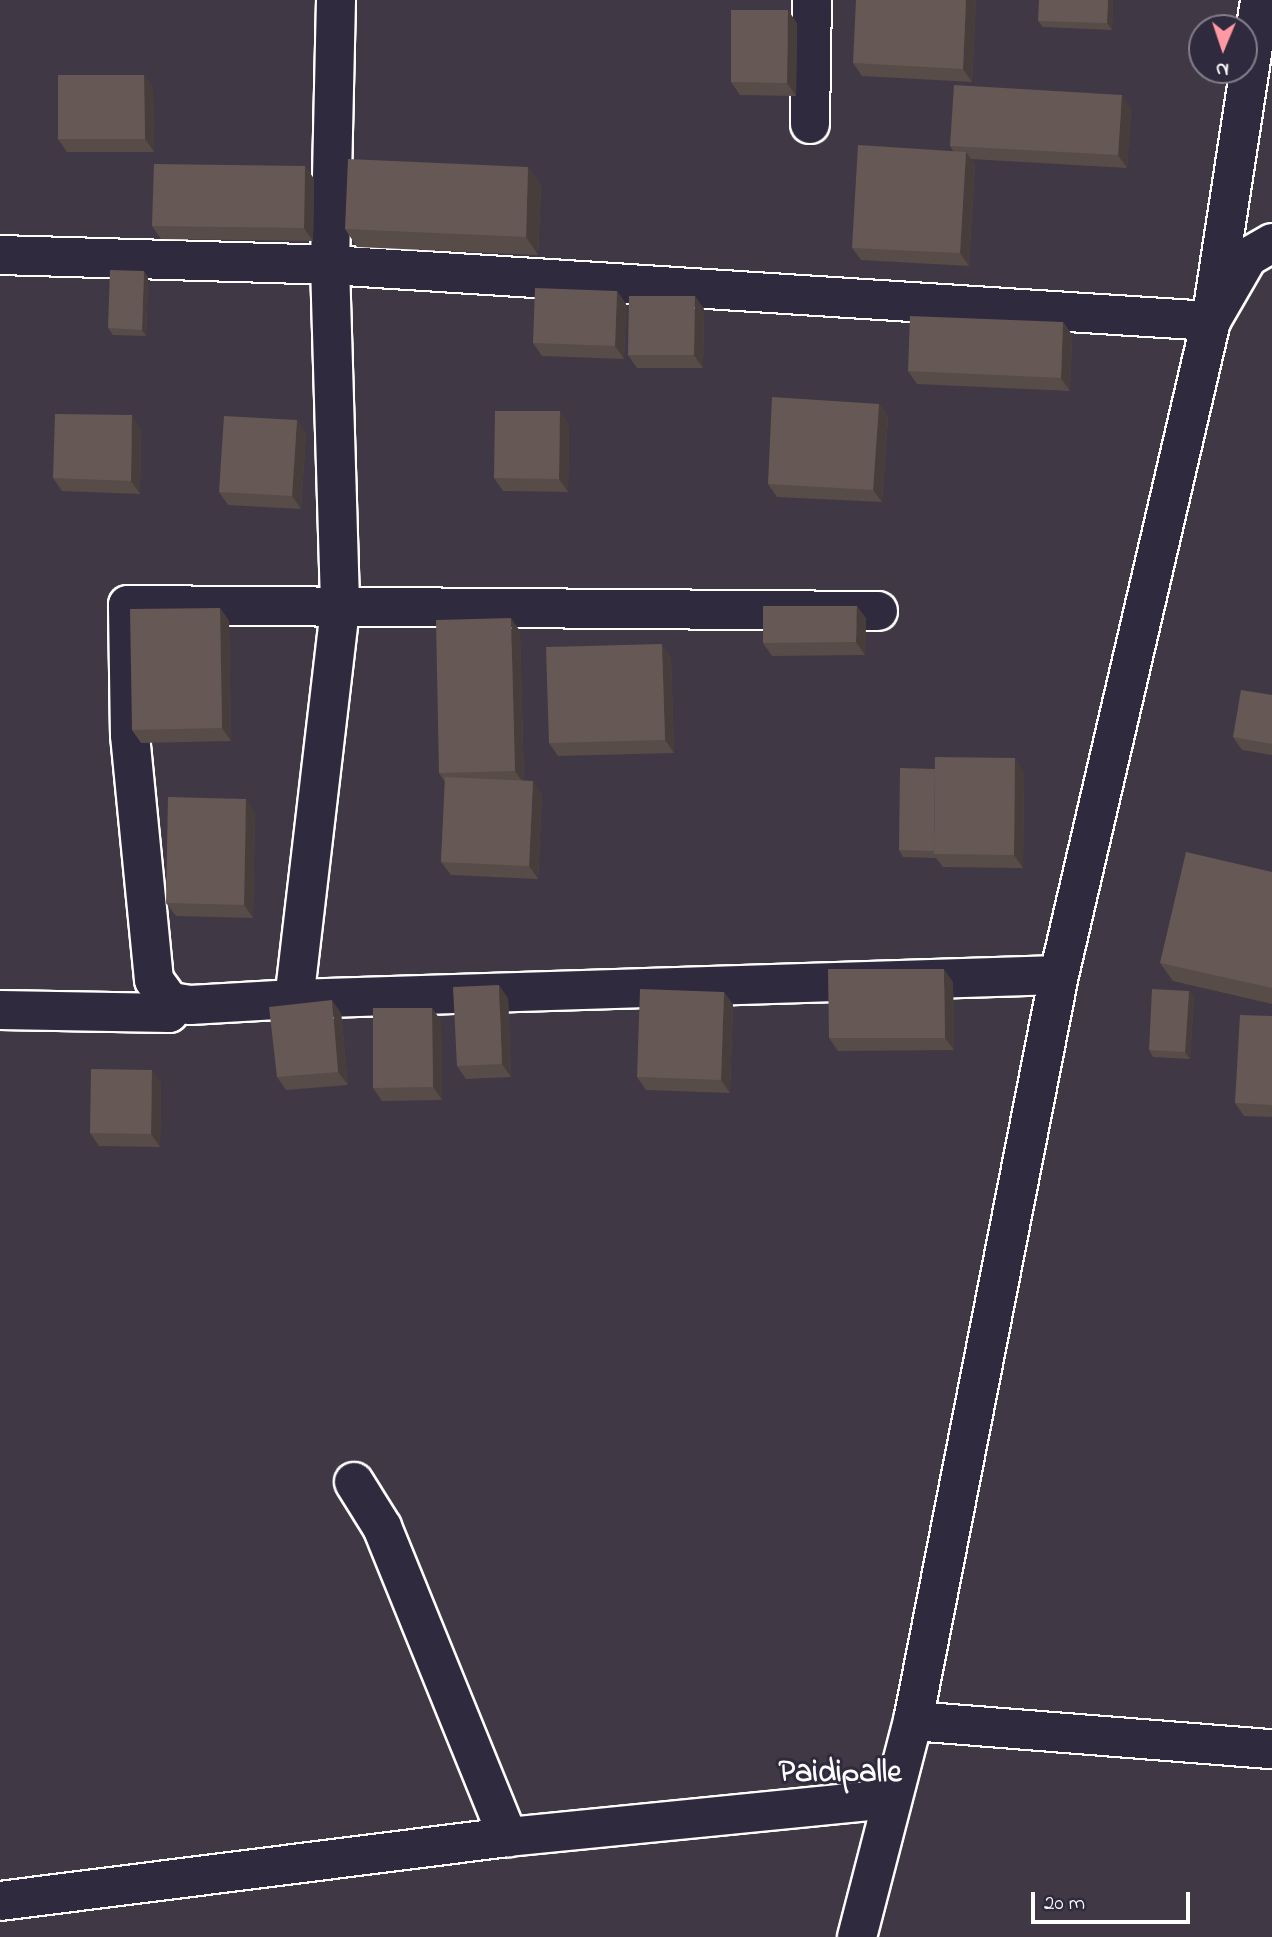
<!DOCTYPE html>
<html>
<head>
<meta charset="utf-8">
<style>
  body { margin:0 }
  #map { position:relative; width:1272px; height:1937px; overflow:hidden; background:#403844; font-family:"Indie Flower",sans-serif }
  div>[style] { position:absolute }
  .roads { filter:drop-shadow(2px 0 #fff) drop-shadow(-2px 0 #fff) drop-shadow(0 2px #fff) drop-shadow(0 -2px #fff) }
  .minor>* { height:38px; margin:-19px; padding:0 19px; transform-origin:19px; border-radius:19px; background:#2f2a3d }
  .tertiary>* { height:38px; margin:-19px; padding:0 19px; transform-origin:19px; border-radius:19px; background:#2f2a3d }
  .wall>* { inset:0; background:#584c48 }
  .shaded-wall>* { inset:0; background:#473e3b }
  .building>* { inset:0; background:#665854 }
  span { translate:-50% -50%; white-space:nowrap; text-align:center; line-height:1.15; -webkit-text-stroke:6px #2f2a3d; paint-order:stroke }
  .quarter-label { font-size:32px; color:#fff; font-weight:700 }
  .north { position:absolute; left:1188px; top:14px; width:70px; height:70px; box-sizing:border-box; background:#2f2a3d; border:2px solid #827f8b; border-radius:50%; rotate:182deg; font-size:19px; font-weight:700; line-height:28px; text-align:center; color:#fff }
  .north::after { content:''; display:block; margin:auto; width:24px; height:32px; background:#ff9aa2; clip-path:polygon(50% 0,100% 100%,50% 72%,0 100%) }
  .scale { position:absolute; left:1031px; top:1892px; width:159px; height:32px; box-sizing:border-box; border:4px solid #fff; border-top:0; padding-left:9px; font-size:21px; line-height:24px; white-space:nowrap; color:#fff; -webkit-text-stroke:5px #2f2a3d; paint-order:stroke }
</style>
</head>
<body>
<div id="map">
  <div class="roads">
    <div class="minor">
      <i style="left:336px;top:0;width:265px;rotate:91.3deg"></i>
      <i style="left:330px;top:265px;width:344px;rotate:88.3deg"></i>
      <i style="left:340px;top:609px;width:393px;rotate:96.7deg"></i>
      <i style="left:294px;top:999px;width:765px;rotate:-1.8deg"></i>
      <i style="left:810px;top:124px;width:124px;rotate:-89.1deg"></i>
      <i style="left:0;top:255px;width:330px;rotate:1.7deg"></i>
      <i style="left:330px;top:265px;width:883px;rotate:3.64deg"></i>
      <i style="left:1211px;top:321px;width:74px;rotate:-60deg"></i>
      <i style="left:1248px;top:257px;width:28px;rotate:-30deg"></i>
      <i style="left:294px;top:999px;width:104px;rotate:176.7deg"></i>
      <i style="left:190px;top:1005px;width:20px;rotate:-171deg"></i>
      <i style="left:170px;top:1002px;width:27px;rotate:-126deg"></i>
      <i style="left:154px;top:980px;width:246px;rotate:-95.6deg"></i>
      <i style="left:130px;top:735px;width:130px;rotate:-90.9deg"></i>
      <i style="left:128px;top:605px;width:750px;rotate:0.46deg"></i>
      <i style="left:0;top:1010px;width:169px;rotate:1deg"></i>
      <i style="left:169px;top:1013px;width:11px;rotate:-85deg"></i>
      <i style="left:354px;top:1482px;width:53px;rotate:58.1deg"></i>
      <i style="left:382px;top:1527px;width:335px;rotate:67.9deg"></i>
      <i style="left:913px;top:1721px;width:360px;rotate:4.5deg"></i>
      <i style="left:0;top:1901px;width:512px;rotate:-7.18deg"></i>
      <i style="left:508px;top:1837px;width:384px;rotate:-5.7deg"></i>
    </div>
    <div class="tertiary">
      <i style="left:857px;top:1937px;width:223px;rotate:-75.5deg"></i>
      <i style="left:913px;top:1721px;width:760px;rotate:-78.93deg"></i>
      <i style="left:1059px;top:975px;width:671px;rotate:-76.92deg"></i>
      <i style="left:1211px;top:321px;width:325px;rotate:-81.3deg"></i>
    </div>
  </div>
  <div class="wall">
    <i style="clip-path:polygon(976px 0,972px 82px,862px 76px,853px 63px)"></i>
    <i style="clip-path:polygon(1113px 0,1112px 30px,1043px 27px,1038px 21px)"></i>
    <i style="clip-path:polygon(797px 23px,796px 96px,740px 95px,731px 82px)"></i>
    <i style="clip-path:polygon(144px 75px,153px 88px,154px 152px,67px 152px,58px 139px)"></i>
    <i style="clip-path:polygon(1131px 108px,1127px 168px,971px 159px,975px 164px,969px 266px,861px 260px,852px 248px,953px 151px,950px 146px)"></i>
    <i style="clip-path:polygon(305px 166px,314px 179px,313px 241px,161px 239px,152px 226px)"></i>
    <i style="clip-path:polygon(528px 167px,541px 185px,538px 255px,357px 247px,345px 229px)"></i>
    <i style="clip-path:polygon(144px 271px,148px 278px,146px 336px,113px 335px,108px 328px)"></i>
    <i style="clip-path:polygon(617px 291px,626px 304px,624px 359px,542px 356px,533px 343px)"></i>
    <i style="clip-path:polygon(704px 309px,703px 368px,637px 368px,628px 355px)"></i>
    <i style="clip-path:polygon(1063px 322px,1072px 335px,1070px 391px,917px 384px,908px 371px)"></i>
    <i style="clip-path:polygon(879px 404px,888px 417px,882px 502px,777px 497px,768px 484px)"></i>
    <i style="clip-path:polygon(297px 420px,306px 433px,301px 509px,228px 505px,219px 492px)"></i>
    <i style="clip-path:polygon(569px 424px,568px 492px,503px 491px,494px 478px)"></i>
    <i style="clip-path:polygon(141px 428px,140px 494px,62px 491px,53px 478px)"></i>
    <i style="clip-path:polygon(220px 608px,229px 621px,231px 741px,141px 743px,132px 730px)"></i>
    <i style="clip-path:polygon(866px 618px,865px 655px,772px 656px,763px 643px)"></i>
    <i style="clip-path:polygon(520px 631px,524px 781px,542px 794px,538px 879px,451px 875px,441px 862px,445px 782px,439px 773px)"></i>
    <i style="clip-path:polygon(671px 657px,674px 753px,558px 756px,549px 743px)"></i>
    <i style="clip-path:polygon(1272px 695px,1272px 755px,1242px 750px,1233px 737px)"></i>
    <i style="clip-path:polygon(1024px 771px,1023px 868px,943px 867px,936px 858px,903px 857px,899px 850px)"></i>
    <i style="clip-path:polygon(255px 812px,253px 918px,176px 916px,166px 903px)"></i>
    <i style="clip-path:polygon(1272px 872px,1272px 1004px,1173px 981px,1160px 963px)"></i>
    <i style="clip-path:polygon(953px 982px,954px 1050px,838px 1051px,829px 1038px)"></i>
    <i style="clip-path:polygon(1189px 991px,1194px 997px,1190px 1059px,1153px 1057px,1149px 1050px)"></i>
    <i style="clip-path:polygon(724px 992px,733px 1005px,730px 1093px,646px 1090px,637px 1077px)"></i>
    <i style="clip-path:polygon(508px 998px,511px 1077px,466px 1079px,457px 1066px)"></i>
    <i style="clip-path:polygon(432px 1008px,441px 1021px,442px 1100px,382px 1101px,373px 1088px)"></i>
    <i style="clip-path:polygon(341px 1013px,348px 1085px,286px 1090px,277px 1077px)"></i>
    <i style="clip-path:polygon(1272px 1016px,1272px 1117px,1244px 1116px,1235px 1103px)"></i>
    <i style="clip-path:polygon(161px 1082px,160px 1147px,99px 1146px,90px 1133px)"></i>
  </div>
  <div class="shaded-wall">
    <i style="clip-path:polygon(966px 0,976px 0,972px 82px,963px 69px)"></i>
    <i style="clip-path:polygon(1108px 0,1113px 0,1112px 30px,1107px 23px)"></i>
    <i style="clip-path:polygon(788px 10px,797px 23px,796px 96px,787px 83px)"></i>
    <i style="clip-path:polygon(144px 75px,153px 88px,154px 152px,145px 139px)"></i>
    <i style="clip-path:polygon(1122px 95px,1131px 108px,1127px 168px,1118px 155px)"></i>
    <i style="clip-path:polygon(966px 152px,975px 164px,969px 266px,960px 253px)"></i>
    <i style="clip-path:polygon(305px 166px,314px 179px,313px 241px,304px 228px)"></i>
    <i style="clip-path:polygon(528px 167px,541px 185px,538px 255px,526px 237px)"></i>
    <i style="clip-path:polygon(144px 271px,148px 278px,146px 336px,142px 330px)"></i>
    <i style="clip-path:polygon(617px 291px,626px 304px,624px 359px,615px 346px)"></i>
    <i style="clip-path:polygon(695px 296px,704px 309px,703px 368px,694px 355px)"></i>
    <i style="clip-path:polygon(1063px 322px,1072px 335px,1070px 391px,1061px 378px)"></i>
    <i style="clip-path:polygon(879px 404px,888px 417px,882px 502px,873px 490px)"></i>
    <i style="clip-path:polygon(560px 411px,569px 424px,568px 492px,559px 479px)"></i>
    <i style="clip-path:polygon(132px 415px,141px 428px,140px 494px,131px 481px)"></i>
    <i style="clip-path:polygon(297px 420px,306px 433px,301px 509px,292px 496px)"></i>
    <i style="clip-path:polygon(857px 606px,866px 618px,865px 655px,856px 642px)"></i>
    <i style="clip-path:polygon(220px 608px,229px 621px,231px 741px,222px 728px)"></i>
    <i style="clip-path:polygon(511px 618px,520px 631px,524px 784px,515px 771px)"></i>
    <i style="clip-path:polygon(662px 644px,671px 657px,674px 753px,665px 740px)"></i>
    <i style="clip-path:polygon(1015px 758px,1024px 771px,1023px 868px,1014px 855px)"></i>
    <i style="clip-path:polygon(533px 781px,542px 794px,538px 879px,529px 866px)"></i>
    <i style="clip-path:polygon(246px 799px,255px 812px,253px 918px,244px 905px)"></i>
    <i style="clip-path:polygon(944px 969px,953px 982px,954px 1050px,945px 1038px)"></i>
    <i style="clip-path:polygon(499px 985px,508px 998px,511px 1077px,502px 1064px)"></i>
    <i style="clip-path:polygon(1189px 991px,1194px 997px,1190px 1059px,1185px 1052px)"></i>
    <i style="clip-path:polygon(724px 992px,733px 1005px,730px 1093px,721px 1080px)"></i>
    <i style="clip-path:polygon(332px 1000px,341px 1013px,348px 1085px,338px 1072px)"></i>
    <i style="clip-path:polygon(432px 1008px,441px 1021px,442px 1100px,433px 1087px)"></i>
    <i style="clip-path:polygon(152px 1070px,161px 1082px,160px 1147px,151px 1134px)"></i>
  </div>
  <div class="building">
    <i style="clip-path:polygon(856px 0,966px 0,963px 69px,853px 63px)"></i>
    <i style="clip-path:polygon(1039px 0,1108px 0,1107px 23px,1038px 21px)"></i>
    <i style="clip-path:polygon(731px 10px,788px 10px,787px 83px,731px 82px)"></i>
    <i style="clip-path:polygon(58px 75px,144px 75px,145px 139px,58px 139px)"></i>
    <i style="clip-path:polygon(954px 85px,1122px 95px,1118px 155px,950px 146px)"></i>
    <i style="clip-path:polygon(858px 145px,966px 152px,960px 253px,852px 248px)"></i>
    <i style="clip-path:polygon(348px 159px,528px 167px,526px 237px,345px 229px)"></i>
    <i style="clip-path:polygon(154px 164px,305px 166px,304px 228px,152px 226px)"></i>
    <i style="clip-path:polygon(110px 270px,144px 271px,142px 330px,108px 328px)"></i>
    <i style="clip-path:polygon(535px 288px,617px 291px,615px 346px,533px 343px)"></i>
    <i style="clip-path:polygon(629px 296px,695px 296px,694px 355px,628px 355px)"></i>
    <i style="clip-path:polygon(910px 316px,1063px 322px,1061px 378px,908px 371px)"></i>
    <i style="clip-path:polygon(772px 397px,879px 404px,873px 490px,768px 484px)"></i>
    <i style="clip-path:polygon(495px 411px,560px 411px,559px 479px,494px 478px)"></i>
    <i style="clip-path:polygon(55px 414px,132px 415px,131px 481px,53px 478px)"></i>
    <i style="clip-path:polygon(224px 416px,297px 420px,292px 496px,219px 492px)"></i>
    <i style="clip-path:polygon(763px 606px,857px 606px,856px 642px,763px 643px)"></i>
    <i style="clip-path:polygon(220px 608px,222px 728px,132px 730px,130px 609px)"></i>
    <i style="clip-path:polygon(511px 618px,515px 771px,439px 773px,436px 620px)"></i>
    <i style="clip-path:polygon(662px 644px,665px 740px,549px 743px,546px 647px)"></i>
    <i style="clip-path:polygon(1241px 690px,1272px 695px,1272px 744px,1233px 737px)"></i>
    <i style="clip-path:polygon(935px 757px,1015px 758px,1014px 855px,934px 854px)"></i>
    <i style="clip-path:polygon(900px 768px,935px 769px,934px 851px,899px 850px)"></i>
    <i style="clip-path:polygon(445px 777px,533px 781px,529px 866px,441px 862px)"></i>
    <i style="clip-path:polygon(168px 797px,246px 799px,244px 905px,166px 903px)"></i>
    <i style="clip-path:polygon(1186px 852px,1272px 872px,1272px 988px,1160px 963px)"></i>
    <i style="clip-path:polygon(828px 969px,944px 969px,945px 1038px,829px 1038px)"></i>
    <i style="clip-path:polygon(499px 985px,502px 1064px,457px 1066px,453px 987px)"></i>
    <i style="clip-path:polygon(640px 989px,724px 992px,721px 1080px,637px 1077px)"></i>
    <i style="clip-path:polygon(1152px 989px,1189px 991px,1185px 1052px,1149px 1050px)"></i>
    <i style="clip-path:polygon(332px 1000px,338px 1072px,277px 1077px,269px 1007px)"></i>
    <i style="clip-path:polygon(373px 1008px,432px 1008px,433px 1087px,373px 1088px)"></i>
    <i style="clip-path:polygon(1240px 1015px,1272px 1016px,1272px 1105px,1235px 1103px)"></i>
    <i style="clip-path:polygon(91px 1069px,152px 1070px,151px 1134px,90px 1133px)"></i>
  </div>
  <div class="quarter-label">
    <span style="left:840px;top:1774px">Paidipalle</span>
  </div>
  <div class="north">N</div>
  <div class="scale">20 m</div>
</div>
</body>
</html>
